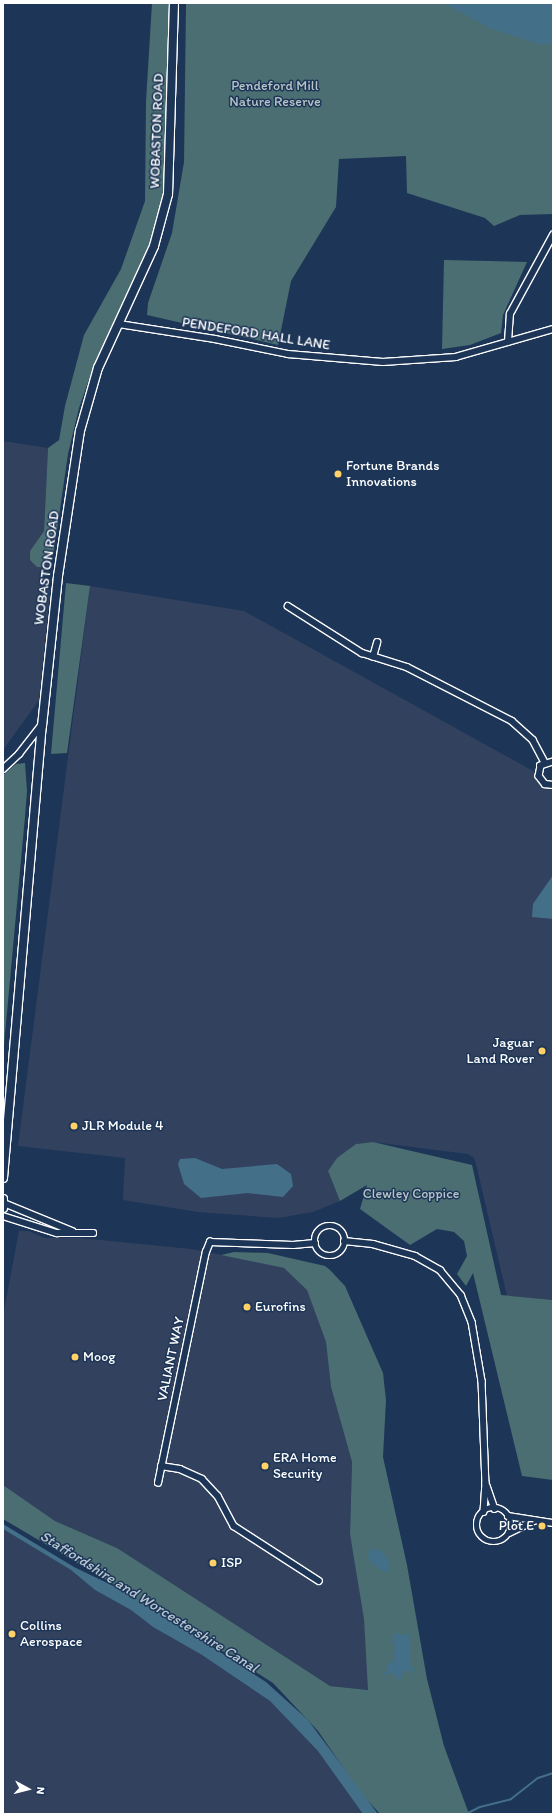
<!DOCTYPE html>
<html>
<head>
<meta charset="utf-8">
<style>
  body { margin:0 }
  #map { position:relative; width:556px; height:1817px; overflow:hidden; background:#1d3557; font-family:Itim,sans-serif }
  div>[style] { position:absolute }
  .built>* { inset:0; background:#32425e }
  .green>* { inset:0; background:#4a6e71 }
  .water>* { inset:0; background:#446f89 }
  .stream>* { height:2px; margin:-1px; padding:0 1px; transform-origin:1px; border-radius:1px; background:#446f89 }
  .roads { filter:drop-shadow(1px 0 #fff) drop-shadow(-1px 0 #fff) drop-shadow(0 1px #fff) drop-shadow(0 -1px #fff) }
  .street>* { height:5.5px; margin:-2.75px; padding:0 2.75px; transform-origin:2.75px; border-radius:2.75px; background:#1d3557 }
  .street>.ring { margin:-2.75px; padding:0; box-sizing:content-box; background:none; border:5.5px solid #1d3557; border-radius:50% }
  .secondary>* { height:8px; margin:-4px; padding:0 4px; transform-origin:4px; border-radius:4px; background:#1d3557 }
  .dots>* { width:11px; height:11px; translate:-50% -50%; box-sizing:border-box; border:2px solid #1d3557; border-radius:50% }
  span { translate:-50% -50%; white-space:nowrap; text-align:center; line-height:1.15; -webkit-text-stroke:3px #1d3557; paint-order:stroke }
  .park-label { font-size:14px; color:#b7c5c6 }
  .street-label { font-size:14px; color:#fff }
  .poi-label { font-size:14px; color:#fff }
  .left { translate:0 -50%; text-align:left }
  .right { translate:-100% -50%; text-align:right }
  .water-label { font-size:15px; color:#b4c5d0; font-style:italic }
  .frame { position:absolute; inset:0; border:4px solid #fff; pointer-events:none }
  .north { position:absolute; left:8px; top:1769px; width:40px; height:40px; -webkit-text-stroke:3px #1d3557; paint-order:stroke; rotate:97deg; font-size:11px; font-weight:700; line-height:16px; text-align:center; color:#fff }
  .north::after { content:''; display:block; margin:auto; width:14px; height:18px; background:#fff; clip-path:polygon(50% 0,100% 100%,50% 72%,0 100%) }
</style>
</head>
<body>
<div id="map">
  <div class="built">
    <i style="clip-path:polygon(3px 441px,48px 448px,44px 531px,30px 551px,44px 563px,45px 557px,54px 551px,49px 567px,41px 572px,39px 581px,48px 586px,50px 592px,39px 700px,3px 750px)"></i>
    <i style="clip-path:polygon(90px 586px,244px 611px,553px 782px,553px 1300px,507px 1296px,476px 1164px,474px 1158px,468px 1154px,373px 1142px,356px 1144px,328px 1171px,340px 1201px,313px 1212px,278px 1218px,198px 1212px,123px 1200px,125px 1158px,18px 1146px)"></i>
    <i style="clip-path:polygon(19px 1231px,28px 1231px,45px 1238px,80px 1238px,191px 1249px,238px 1258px,284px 1268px,307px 1289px,326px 1342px,331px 1387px,352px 1462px,350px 1534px,363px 1590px,369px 1690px,330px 1686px,260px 1643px,117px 1548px,55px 1521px,3px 1485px,3px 1316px)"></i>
    <i style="clip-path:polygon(3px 1529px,71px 1570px,95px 1590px,131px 1610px,153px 1627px,202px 1655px,270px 1701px,319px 1751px,363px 1814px,3px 1814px)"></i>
  </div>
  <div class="green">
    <i style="clip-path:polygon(152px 3px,169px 3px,169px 96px,165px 194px,150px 245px,93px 368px,79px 408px,68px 454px,54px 551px,45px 557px,42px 567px,37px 567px,30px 560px,30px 551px,44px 531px,48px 448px,59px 440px,65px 406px,84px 335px,121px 269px,145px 201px,146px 101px)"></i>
    <i style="clip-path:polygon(186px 3px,553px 3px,553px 214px,520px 215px,494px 226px,485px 218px,407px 193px,406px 156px,339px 159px,336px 207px,291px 281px,278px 345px,147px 315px,148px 303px,172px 233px,184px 162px)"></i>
    <i style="clip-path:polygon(444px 260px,527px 262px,503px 315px,501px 333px,470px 345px,442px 349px)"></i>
    <i style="clip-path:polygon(66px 583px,90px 586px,67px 753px,51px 754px)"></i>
    <i style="clip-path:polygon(25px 763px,27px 791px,25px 817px,3px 1056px,3px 775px,16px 764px)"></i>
    <i style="clip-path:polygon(373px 1142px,472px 1165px,501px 1295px,553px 1300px,553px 1480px,522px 1476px,473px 1273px,466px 1286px,457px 1274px,467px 1256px,464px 1241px,454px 1232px,437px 1229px,410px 1245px,360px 1209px,367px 1185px,340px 1201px,328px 1171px,337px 1158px,356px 1144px)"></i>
    <i style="clip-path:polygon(234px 1252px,268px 1253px,325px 1266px,330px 1270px,345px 1286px,383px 1373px,386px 1400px,383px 1457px,407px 1565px,427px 1679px,444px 1746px,469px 1814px,380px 1814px,360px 1792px,318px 1731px,273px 1683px,157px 1610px,3px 1519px,3px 1485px,55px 1521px,117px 1548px,330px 1686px,368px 1690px,364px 1619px,350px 1534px,352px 1462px,331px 1387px,326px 1342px,307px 1290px,284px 1268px,221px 1255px)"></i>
  </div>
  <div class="water">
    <i style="clip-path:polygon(443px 3px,553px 3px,553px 44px,539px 44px,492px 29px)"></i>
    <i style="clip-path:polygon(553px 875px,553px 919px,532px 917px,533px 904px)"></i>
    <i style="clip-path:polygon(195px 1158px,222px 1169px,277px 1164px,291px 1174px,293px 1186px,283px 1197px,248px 1193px,201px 1198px,184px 1184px,178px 1164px,180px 1159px)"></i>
    <i style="clip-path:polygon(3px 1524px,74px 1567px,134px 1596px,266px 1682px,308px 1720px,378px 1814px,363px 1814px,318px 1751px,270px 1701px,202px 1655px,153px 1627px,131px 1610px,95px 1590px,71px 1570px,3px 1529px)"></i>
    <i style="clip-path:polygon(369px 1549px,380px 1550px,389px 1560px,390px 1569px,386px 1572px,380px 1570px,368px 1559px)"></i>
    <i style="clip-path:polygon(395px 1632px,402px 1635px,410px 1634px,410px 1665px,416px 1672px,405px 1670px,399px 1682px,396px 1676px,391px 1673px,381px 1676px,388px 1669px,387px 1665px,396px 1658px,393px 1656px,396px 1647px,392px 1643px)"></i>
  </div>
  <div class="stream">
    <i style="left:466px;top:1814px;width:16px;rotate:-27deg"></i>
    <i style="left:480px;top:1807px;width:32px;rotate:-14deg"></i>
    <i style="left:511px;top:1799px;width:34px;rotate:-38deg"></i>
    <i style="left:538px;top:1778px;width:16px;rotate:-18deg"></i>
  </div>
  <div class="roads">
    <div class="street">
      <i style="left:119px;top:324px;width:97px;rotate:8.9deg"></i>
      <i style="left:215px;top:339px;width:75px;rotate:11.6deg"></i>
      <i style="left:288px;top:354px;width:95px;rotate:4.8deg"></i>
      <i style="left:383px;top:362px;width:73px;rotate:-3.9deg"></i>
      <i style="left:456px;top:357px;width:101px;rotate:-16.1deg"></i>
      <i style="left:508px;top:342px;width:28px;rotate:-86deg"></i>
      <i style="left:510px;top:314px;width:90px;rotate:-61.4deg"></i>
      <i style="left:288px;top:606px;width:88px;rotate:32.4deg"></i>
      <i style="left:362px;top:653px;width:47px;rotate:17.3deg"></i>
      <i style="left:407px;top:667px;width:118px;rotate:27.2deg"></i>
      <i style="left:512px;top:721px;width:28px;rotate:42deg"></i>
      <i style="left:533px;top:740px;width:26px;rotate:62deg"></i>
      <i style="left:373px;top:657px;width:15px;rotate:-74deg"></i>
      <i style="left:553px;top:762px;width:13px;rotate:162deg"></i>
      <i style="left:541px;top:766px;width:10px;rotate:101deg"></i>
      <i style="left:539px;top:776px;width:10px;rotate:53deg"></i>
      <i style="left:545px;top:784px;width:8px;rotate:7deg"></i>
      <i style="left:3px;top:769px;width:22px;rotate:-43deg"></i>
      <i style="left:19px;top:754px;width:36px;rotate:-52deg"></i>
      <i style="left:4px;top:1203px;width:74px;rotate:22.4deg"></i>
      <i style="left:3px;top:1216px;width:57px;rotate:17.5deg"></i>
      <i style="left:57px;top:1233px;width:36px"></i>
      <i class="ring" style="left:315px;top:1226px;width:24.5px;height:24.5px"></i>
      <i style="left:344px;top:1241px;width:29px;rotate:6deg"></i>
      <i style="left:373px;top:1244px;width:44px;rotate:15.9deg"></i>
      <i style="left:415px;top:1256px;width:29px;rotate:29deg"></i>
      <i style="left:440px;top:1270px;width:33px;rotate:50deg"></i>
      <i style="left:461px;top:1295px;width:29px;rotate:68deg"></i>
      <i style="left:472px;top:1322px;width:60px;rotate:80.4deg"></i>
      <i style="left:482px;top:1381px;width:102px;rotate:87.8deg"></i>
      <i style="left:486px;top:1483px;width:29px;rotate:94deg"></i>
      <i style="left:161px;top:1466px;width:19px;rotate:9deg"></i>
      <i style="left:180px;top:1469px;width:24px;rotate:24deg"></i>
      <i style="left:202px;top:1479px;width:23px;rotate:47deg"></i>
      <i style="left:218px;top:1496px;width:34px;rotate:62deg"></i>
      <i style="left:234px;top:1526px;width:101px;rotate:32.9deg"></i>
      <i style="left:158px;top:1483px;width:236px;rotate:-78.3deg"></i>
      <i style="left:206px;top:1252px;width:11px;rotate:-68deg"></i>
      <i style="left:210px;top:1242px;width:83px;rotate:2.1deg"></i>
      <i style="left:293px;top:1245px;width:22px;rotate:-5deg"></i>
      <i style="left:487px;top:1486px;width:24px;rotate:71deg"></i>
      <i class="ring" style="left:477px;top:1508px;width:28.5px;height:28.5px"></i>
      <i style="left:508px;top:1516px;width:46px;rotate:8.8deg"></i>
      <i style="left:509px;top:1533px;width:28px;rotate:-26deg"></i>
    </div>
    <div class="secondary">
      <i style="left:3px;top:1178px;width:454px;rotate:-85.1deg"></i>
      <i style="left:42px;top:726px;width:151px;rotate:-83.9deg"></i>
      <i style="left:58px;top:576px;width:147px;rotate:-81.4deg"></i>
      <i style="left:80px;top:431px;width:66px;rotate:-74.1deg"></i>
      <i style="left:98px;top:368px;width:134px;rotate:-65.3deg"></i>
      <i style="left:154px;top:246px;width:54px;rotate:-74.9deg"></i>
      <i style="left:168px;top:194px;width:191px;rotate:-88.2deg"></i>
      <i style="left:3px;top:1199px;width:9px;rotate:90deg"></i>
    </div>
  </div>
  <div class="dots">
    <i style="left:338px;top:474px;background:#ffd166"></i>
    <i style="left:542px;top:1051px;background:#ffd166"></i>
    <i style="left:74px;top:1126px;background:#ffd166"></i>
    <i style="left:247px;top:1307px;background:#ffd166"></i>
    <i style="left:75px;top:1357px;background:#ffd166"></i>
    <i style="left:265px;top:1466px;background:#ffd166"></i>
    <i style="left:542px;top:1526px;background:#ffd166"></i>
    <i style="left:213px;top:1563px;background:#ffd166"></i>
    <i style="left:12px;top:1634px;background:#ffd166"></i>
  </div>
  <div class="park-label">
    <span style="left:275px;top:94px">Pendeford Mill<br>Nature Reserve</span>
    <span style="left:411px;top:1194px">Clewley Coppice</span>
  </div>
  <div class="street-label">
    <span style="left:157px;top:131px;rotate:-88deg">WOBASTON ROAD</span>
    <span style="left:256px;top:334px;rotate:9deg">PENDEFORD HALL LANE</span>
    <span style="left:47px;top:568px;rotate:-82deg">WOBASTON ROAD</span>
    <span style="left:171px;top:1359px;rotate:-78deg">VALIANT WAY</span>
  </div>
  <div class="poi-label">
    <span class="left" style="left:346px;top:474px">Fortune Brands<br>Innovations</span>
    <span class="right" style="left:534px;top:1051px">Jaguar<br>Land Rover</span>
    <span class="left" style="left:82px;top:1126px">JLR Module 4</span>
    <span class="left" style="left:255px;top:1307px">Eurofins</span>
    <span class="left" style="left:83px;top:1357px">Moog</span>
    <span class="left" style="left:273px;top:1466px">ERA Home<br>Security</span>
    <span class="right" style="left:534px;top:1526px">Plot E</span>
    <span class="left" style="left:221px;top:1563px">ISP</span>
    <span class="left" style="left:20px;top:1634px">Collins<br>Aerospace</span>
  </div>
  <div class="water-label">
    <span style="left:149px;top:1602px;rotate:32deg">Staffordshire and Worcestershire Canal</span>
  </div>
  <div class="frame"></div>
  <div class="north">N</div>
</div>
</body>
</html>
